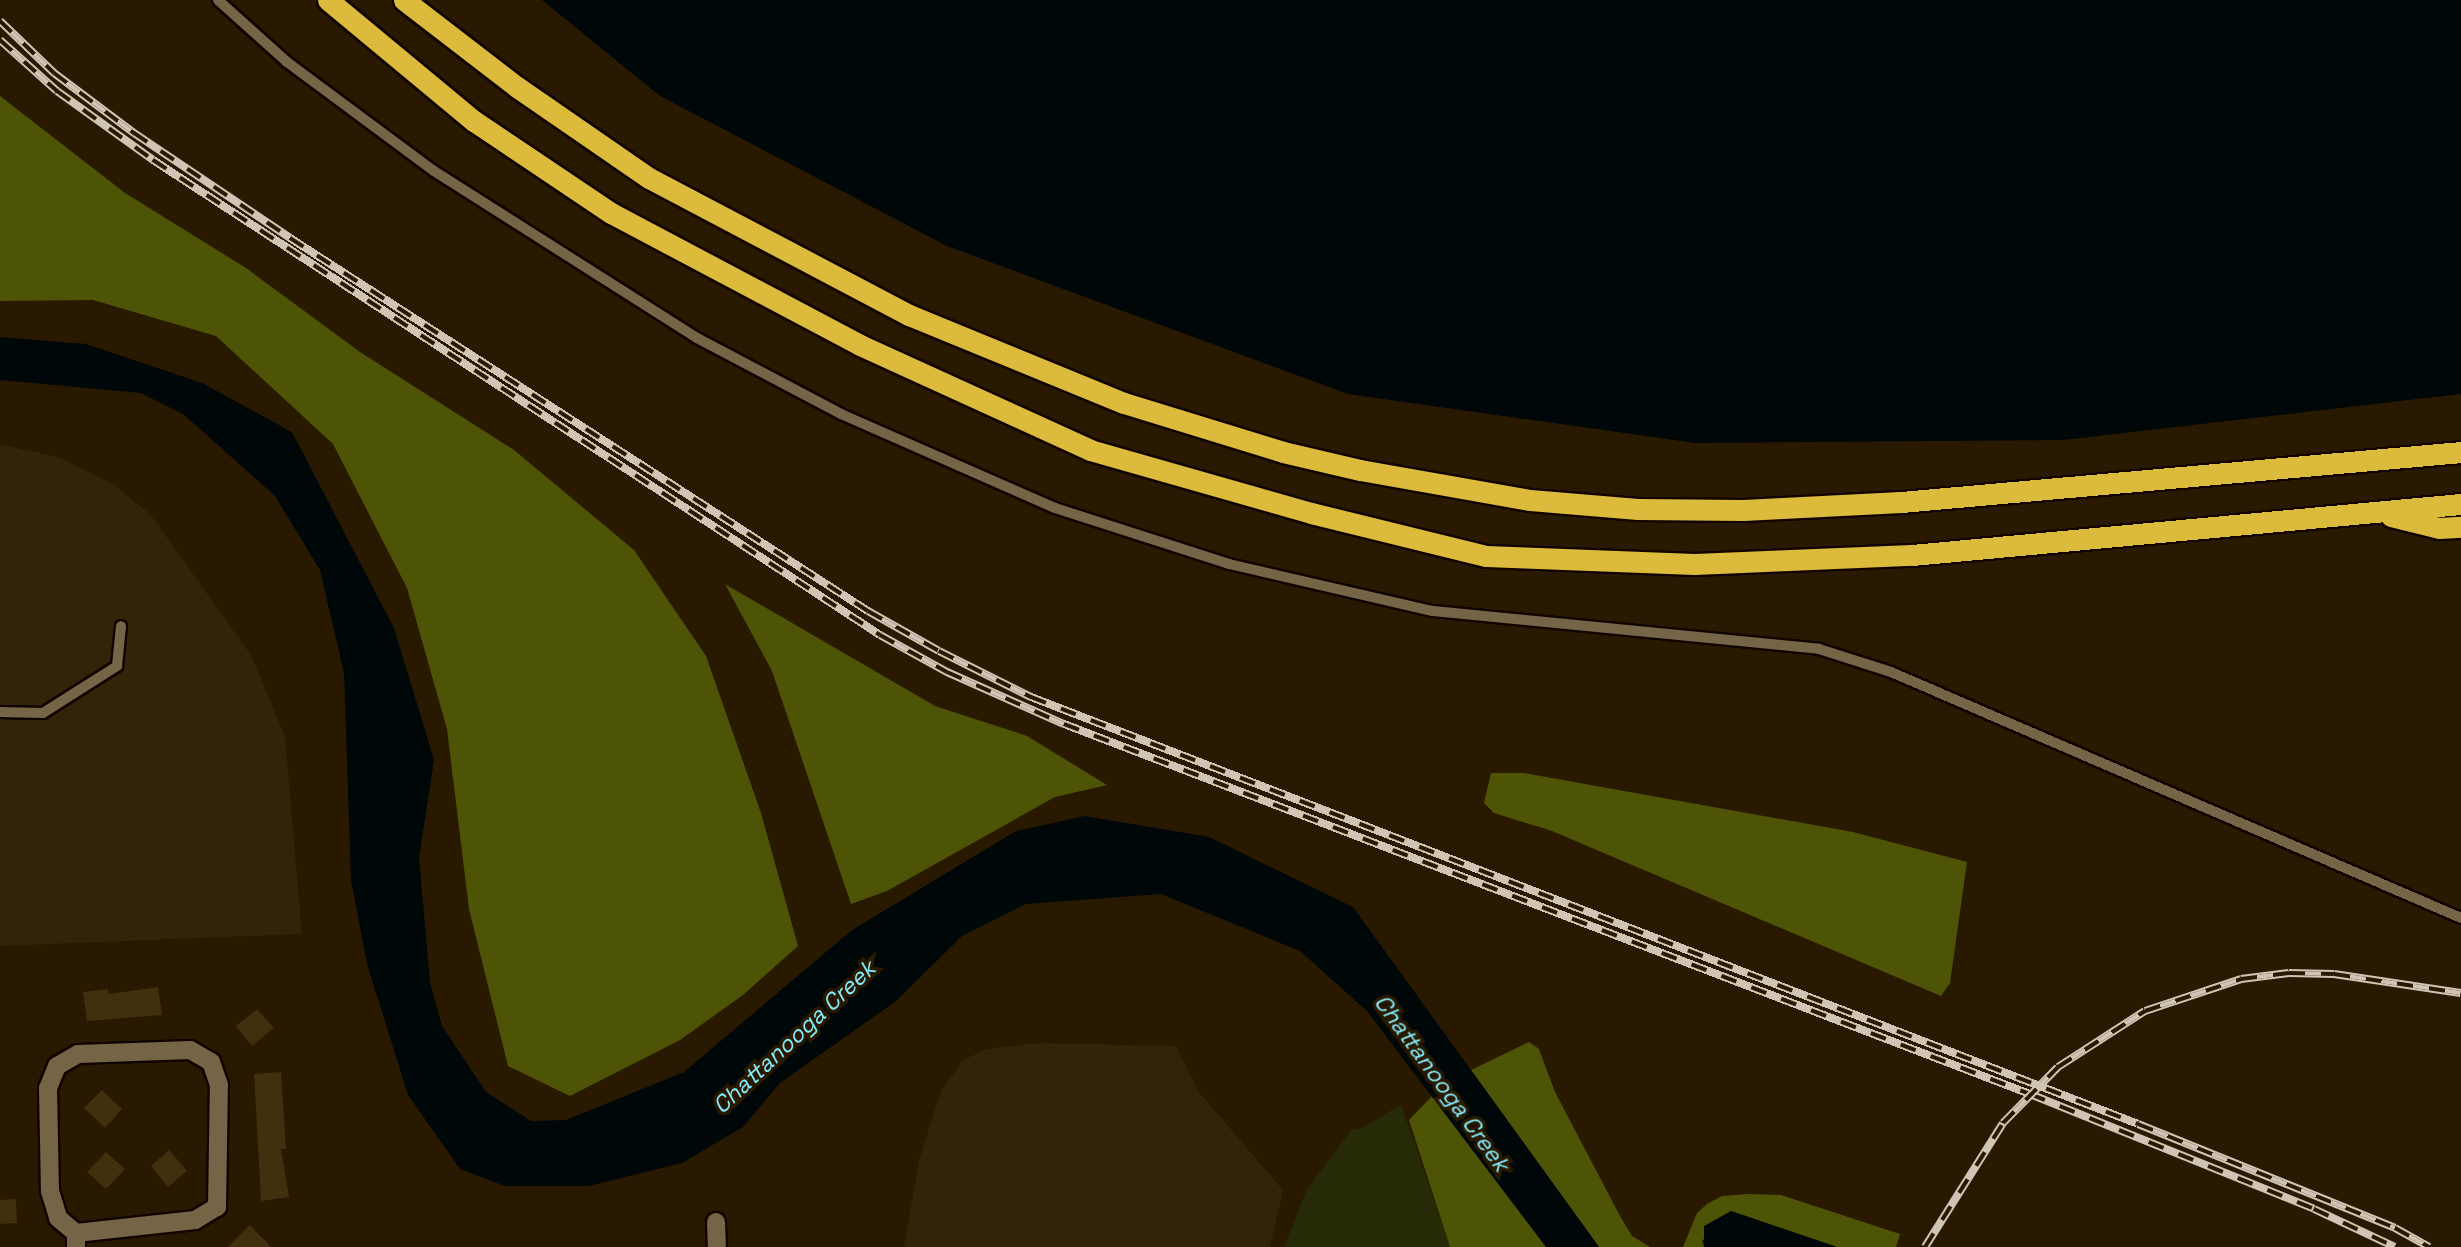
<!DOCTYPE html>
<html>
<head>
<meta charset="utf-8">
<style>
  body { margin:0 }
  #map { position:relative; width:2461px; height:1247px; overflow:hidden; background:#291900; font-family:"Space Grotesk",sans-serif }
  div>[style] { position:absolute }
  .built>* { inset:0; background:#332309 }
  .green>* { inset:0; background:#272a07 }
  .forest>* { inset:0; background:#4e5406 }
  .water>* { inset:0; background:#000709 }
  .building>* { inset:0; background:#422f0d }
  .roads { filter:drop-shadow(2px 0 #110400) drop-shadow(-2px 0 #110400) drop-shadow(0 2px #110400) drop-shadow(0 -2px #110400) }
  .service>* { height:10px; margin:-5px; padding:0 5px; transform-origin:5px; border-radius:5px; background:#766447 }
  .minor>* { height:18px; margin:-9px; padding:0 9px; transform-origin:9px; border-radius:9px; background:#766447 }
  .motorway>* { height:21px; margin:-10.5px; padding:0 10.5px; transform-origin:10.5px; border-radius:10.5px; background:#dcba3b }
  .rail>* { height:8px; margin-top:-4px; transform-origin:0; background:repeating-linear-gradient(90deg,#291900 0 16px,#d0c4b4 0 32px); box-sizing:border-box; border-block:2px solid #d0c4b4 }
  span { translate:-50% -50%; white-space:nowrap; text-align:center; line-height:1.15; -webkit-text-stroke:7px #291900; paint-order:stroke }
  .water-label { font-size:23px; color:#85eafd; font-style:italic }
</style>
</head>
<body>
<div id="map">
  <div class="built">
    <i style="clip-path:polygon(0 444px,60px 458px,112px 483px,151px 515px,251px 655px,285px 736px,302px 934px,0 946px)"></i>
    <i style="clip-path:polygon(1039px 1043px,1176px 1046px,1199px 1092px,1283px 1190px,1270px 1247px,904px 1247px,919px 1160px,941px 1091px,963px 1060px,987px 1049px)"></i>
  </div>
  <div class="green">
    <i style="clip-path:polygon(1401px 1104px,1450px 1247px,1284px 1247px,1306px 1191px,1352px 1129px,1363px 1128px)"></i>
  </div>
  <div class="forest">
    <i style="clip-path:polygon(0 96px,125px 193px,246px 268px,360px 352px,514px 450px,634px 550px,706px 656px,761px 813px,798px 946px,743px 995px,680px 1040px,570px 1096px,508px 1066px,469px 909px,447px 729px,407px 588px,333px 444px,216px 336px,93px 300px,0 301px)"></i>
    <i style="clip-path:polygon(725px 584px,935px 706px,1027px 736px,1107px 785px,1055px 797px,887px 891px,851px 904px,772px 671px)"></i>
    <i style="clip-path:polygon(1491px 773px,1524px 773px,1853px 832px,1967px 862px,1950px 983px,1941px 996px,1552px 831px,1494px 813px,1484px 803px)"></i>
    <i style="clip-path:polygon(1529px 1042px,1539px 1049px,1555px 1092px,1620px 1216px,1632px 1236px,1650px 1247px,1599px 1247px,1471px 1070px)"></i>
    <i style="clip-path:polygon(1434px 1094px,1546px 1247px,1450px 1247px,1409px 1120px)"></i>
    <i style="clip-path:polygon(1748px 1194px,1781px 1195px,1900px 1234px,1896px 1247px,1837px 1247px,1731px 1211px,1702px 1241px,1704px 1247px,1683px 1247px,1697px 1213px,1707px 1204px,1722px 1196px)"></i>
  </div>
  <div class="water">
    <i style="clip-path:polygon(542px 0,2461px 0,2461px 394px,2063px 440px,1695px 443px,1348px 394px,947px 246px,660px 96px)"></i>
    <i style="clip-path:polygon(0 337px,86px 344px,202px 383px,292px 432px,394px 628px,434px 760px,419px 858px,430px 982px,442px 1026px,486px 1092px,531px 1121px,566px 1120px,684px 1072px,852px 930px,1016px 831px,1085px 816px,1209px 837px,1353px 907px,1599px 1247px,1546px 1247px,1367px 1011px,1300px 951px,1161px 894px,1026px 904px,962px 936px,896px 1001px,780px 1083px,743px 1127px,682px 1163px,589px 1186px,505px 1186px,460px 1169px,408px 1095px,367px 964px,351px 880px,344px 673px,320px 570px,275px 496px,183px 414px,141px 393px,0 380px)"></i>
    <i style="clip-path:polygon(1731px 1211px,1837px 1247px,1704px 1247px,1704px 1226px)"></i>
  </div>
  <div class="building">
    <i style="clip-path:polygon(158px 987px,162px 1015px,87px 1021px,83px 992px,108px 989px,109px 994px)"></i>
    <i style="clip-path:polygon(257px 1009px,274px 1028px,252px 1046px,236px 1026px)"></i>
    <i style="clip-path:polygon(281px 1072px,286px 1149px,281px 1149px,289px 1197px,261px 1201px,254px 1074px)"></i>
    <i style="clip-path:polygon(102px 1090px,122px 1109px,105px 1128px,84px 1108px)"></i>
    <i style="clip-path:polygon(169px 1150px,187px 1171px,168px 1187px,151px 1166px)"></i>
    <i style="clip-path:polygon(106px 1152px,125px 1169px,106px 1189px,87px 1172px)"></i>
    <i style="clip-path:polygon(16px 1199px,17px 1223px,0 1224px,0 1200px)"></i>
    <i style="clip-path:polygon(250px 1225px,271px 1247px,228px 1247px)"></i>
  </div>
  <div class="roads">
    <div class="service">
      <i style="left:218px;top:0;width:93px;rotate:41.9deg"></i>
      <i style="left:287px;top:62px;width:183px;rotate:36.6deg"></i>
      <i style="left:434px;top:171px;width:312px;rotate:32.4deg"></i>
      <i style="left:697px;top:338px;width:163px;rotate:27.8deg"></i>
      <i style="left:841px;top:414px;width:234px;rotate:23.7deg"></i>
      <i style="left:1055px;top:508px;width:183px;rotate:17.8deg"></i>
      <i style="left:1229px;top:564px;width:209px;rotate:13deg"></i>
      <i style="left:1433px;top:611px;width:388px;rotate:5.6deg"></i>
      <i style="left:1819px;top:649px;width:76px;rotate:17.7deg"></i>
      <i style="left:1891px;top:672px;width:621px;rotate:23.34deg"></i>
      <i style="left:0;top:712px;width:43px;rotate:1.3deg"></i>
      <i style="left:43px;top:713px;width:88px;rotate:-32.4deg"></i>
      <i style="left:117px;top:666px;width:40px;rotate:-84.3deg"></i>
    </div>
    <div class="minor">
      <i style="left:716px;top:1222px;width:25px;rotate:88deg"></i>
      <i style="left:76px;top:1233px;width:120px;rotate:-6.2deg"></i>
      <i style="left:195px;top:1220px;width:26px;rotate:-31deg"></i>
      <i style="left:217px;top:1207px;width:122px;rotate:-89.1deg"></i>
      <i style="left:219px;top:1085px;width:24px;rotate:-109deg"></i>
      <i style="left:211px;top:1062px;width:24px;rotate:-150deg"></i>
      <i style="left:190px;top:1050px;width:112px;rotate:178deg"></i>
      <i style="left:78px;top:1054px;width:24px;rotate:150deg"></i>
      <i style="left:57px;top:1066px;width:24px;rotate:112deg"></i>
      <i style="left:48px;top:1088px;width:103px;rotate:88.9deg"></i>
      <i style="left:50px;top:1191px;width:28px;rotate:73deg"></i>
      <i style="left:58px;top:1218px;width:23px;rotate:40deg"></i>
      <i style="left:76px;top:1233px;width:14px;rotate:90deg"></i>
    </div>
    <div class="motorway">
      <i style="left:328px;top:0;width:190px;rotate:39.7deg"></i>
      <i style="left:474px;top:121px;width:165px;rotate:33.9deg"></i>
      <i style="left:611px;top:213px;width:282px;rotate:27.9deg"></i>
      <i style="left:860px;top:345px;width:253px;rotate:24.5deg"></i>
      <i style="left:1090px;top:450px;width:230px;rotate:15.9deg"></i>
      <i style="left:1311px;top:513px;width:180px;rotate:13.8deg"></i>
      <i style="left:1486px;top:556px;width:208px;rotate:2.2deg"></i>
      <i style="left:1694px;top:564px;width:218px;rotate:-2.4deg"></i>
      <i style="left:1912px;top:555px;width:551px;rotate:-5.31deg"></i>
      <i style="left:404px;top:0;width:143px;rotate:37.6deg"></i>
      <i style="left:517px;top:87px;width:160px;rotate:34.6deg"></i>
      <i style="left:649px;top:178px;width:294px;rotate:27.8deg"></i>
      <i style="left:909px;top:315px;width:232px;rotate:22.3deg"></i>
      <i style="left:1124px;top:403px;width:166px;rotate:17.1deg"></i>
      <i style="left:1283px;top:452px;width:79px;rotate:13.2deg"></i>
      <i style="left:1360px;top:470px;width:173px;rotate:10deg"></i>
      <i style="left:1530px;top:500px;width:108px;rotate:4.8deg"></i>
      <i style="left:1638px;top:509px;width:105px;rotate:0.5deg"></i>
      <i style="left:1743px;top:510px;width:158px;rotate:-2.9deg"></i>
      <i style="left:1901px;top:502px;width:562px;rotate:-5.1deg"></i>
      <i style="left:2391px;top:516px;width:49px;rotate:14deg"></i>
      <i style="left:2439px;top:528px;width:22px;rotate:-3deg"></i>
    </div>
  </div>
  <div class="rail">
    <i style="left:0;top:21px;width:75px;rotate:43.9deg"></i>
    <i style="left:54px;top:73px;width:100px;rotate:36.9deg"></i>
    <i style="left:134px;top:133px;width:188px;rotate:33.9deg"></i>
    <i style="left:290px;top:238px;width:688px;rotate:32.84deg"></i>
    <i style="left:868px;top:611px;width:81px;rotate:29.4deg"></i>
    <i style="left:939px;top:651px;width:103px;rotate:26.6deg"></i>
    <i style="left:1031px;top:697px;width:1186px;rotate:21.09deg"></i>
    <i style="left:2138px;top:1124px;width:277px;rotate:22deg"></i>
    <i style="left:2395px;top:1228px;width:39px;rotate:29deg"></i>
    <i style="left:0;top:40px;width:76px;rotate:41.8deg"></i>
    <i style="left:57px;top:91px;width:118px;rotate:35.7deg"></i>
    <i style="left:153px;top:160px;width:868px;rotate:33.16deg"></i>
    <i style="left:880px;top:635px;width:77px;rotate:28.9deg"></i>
    <i style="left:947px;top:672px;width:128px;rotate:24deg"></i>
    <i style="left:1064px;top:724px;width:1034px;rotate:20.96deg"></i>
    <i style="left:2030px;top:1094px;width:306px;rotate:22deg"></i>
    <i style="left:2314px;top:1209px;width:89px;rotate:25.1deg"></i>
    <i style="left:1925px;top:1247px;width:146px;rotate:-57.8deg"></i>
    <i style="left:2003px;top:1123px;width:78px;rotate:-45.5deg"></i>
    <i style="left:2058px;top:1067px;width:103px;rotate:-32.8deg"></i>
    <i style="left:2145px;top:1011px;width:101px;rotate:-18.4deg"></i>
    <i style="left:2241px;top:979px;width:48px;rotate:-7.1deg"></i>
    <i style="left:2289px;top:973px;width:45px;rotate:1.3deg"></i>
    <i style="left:2334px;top:974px;width:128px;rotate:8.5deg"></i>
  </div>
  <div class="water-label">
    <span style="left:794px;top:1037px;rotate:-43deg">Chattanooga Creek</span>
    <span style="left:1442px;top:1083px;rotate:54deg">Chattanooga Creek</span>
  </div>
</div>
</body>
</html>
